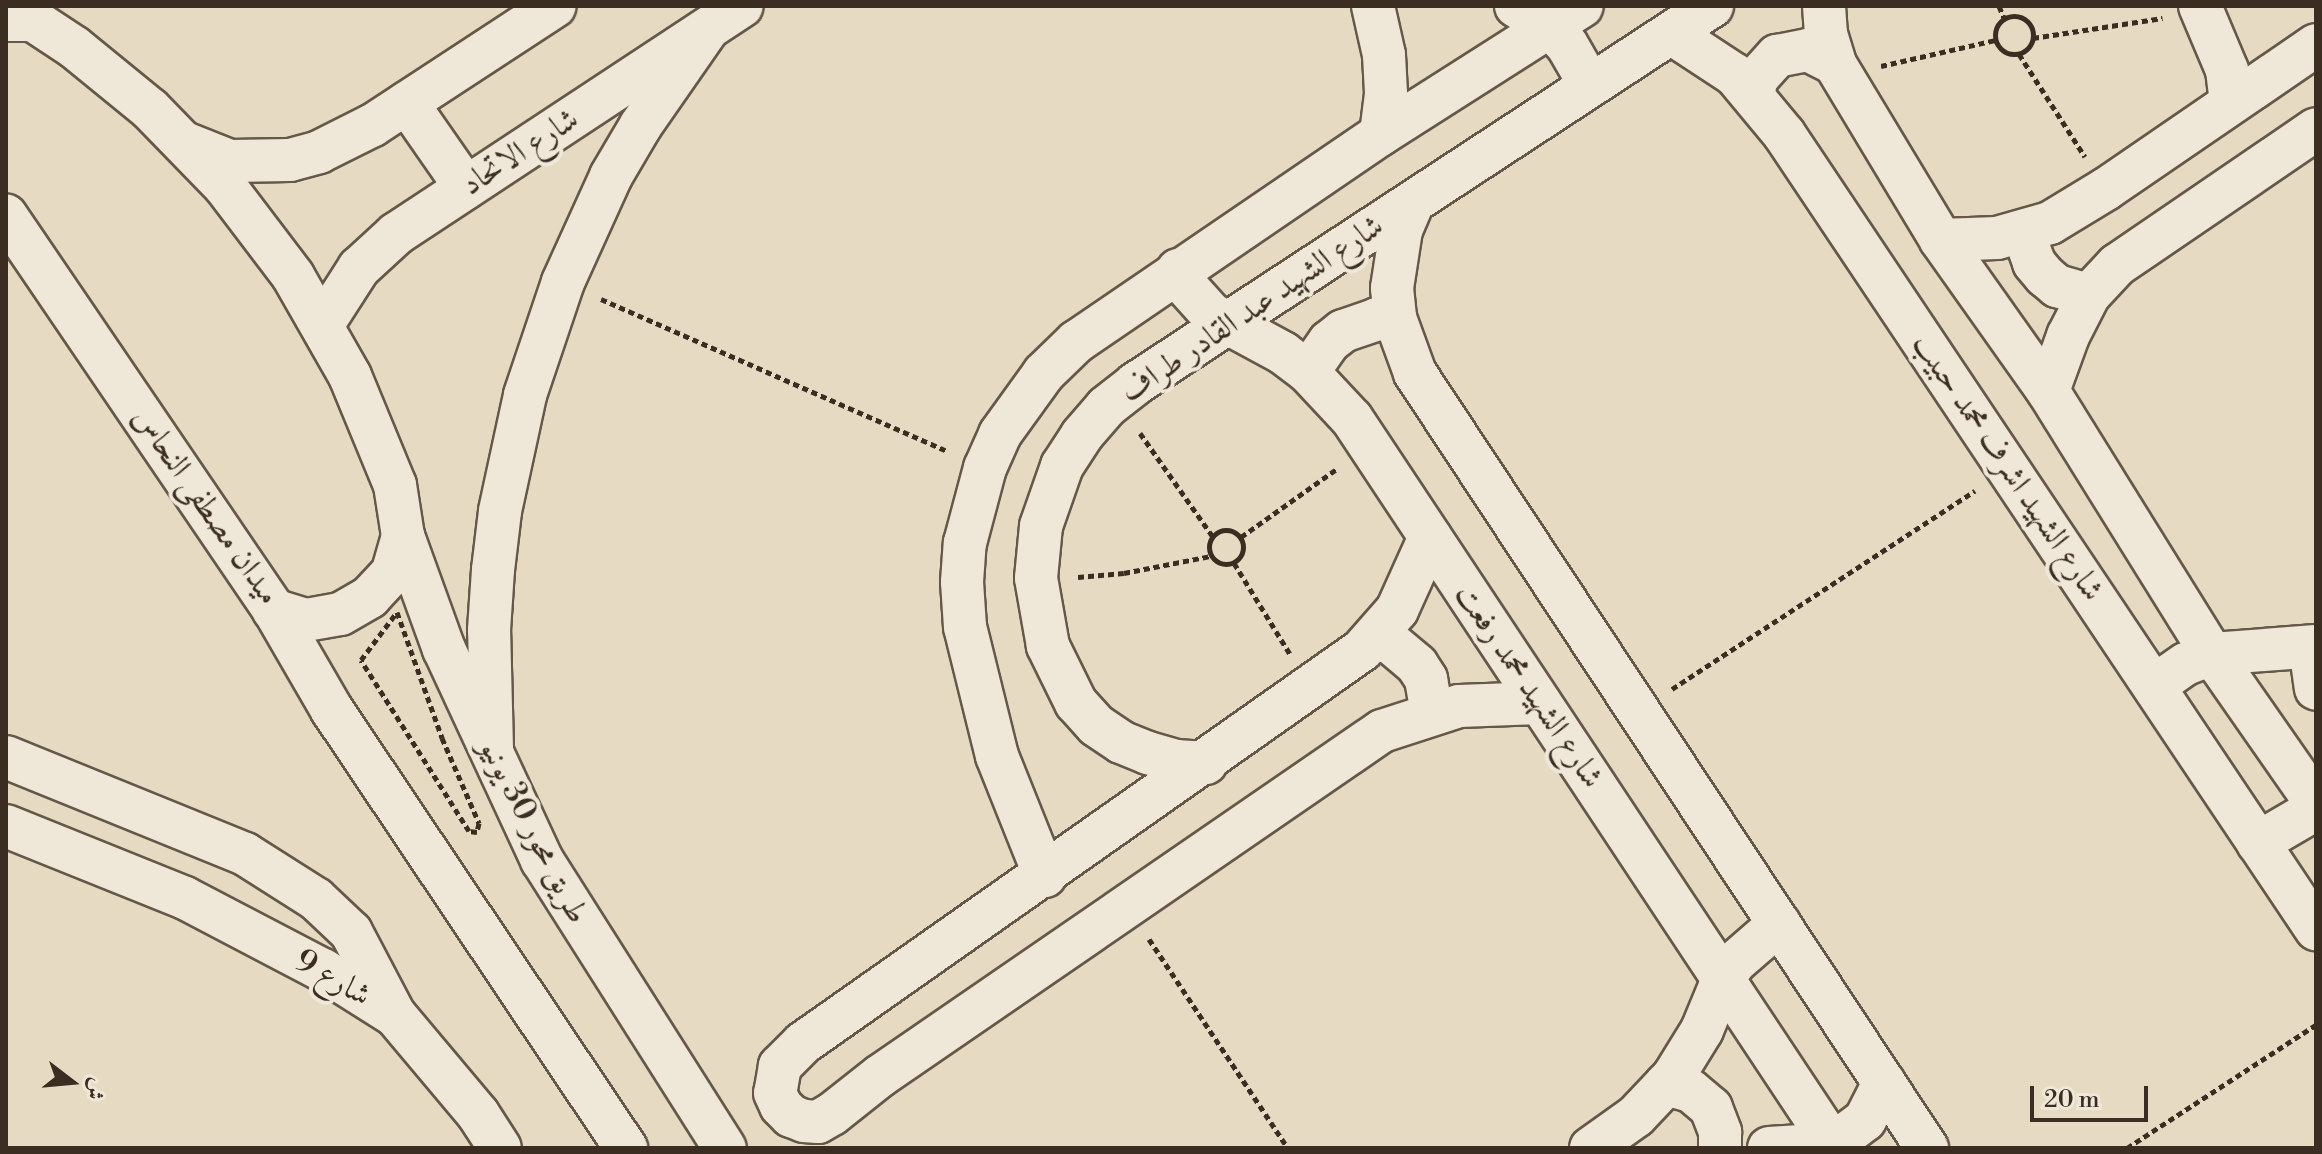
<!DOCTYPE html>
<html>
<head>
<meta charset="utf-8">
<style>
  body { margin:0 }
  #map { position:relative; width:2322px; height:1154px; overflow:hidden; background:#e6dac2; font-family:"Libre Bodoni",Amiri,serif }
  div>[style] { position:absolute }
  .path>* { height:5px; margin-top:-2.5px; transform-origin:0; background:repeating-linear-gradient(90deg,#3b2d21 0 6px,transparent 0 10px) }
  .path>.ring { margin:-2.5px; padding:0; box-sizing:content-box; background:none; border:5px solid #3b2d21; border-radius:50% }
  .roads { filter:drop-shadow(2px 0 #665849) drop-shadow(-2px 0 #665849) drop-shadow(0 2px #665849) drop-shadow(0 -2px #665849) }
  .minor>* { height:42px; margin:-21px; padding:0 21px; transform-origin:21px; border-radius:21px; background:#efe7d7 }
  span { translate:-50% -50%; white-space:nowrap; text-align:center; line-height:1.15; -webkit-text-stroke:8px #efe7d7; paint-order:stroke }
  .street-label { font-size:32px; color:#3b2d21 }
  .frame { position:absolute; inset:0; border:8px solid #3b2d21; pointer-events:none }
  .north { position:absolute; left:32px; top:1042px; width:80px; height:80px; -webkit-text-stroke:6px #efe7d7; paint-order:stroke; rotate:106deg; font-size:22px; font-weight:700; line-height:32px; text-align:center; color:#3b2d21 }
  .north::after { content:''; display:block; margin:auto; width:28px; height:36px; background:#3b2d21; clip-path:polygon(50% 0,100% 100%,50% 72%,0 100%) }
  .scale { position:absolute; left:2030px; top:1086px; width:118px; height:36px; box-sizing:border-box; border:4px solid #3b2d21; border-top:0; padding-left:10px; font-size:24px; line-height:28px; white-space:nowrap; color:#3b2d21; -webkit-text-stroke:6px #efe7d7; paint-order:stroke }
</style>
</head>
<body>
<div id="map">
  <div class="path">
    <i style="left:1999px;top:6px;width:13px;rotate:67deg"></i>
    <i class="ring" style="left:1995px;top:16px;width:33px;height:33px"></i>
    <i style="left:2033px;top:38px;width:131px;rotate:-8.8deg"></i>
    <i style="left:2019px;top:54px;width:122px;rotate:57.3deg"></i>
    <i style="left:1881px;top:66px;width:117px;rotate:-12.8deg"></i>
    <i style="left:601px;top:299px;width:378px;rotate:23.7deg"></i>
    <i style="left:1140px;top:433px;width:127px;rotate:54.9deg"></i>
    <i class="ring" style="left:1209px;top:530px;width:29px;height:29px"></i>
    <i style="left:1241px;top:537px;width:119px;rotate:-35.4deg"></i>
    <i style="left:1234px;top:563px;width:107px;rotate:58.4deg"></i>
    <i style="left:1078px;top:577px;width:46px;rotate:-5deg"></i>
    <i style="left:1124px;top:573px;width:89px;rotate:-11.1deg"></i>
    <i style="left:397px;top:612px;width:134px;rotate:70.3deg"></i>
    <i style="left:442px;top:738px;width:93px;rotate:66.5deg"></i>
    <i style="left:479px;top:823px;width:9px;rotate:103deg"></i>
    <i style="left:477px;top:832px;width:8px;rotate:-173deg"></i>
    <i style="left:469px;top:831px;width:202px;rotate:-122.3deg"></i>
    <i style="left:361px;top:660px;width:60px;rotate:-53.1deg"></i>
    <i style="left:1672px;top:689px;width:362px;rotate:-33.2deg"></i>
    <i style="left:1149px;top:939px;width:251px;rotate:56.4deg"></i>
    <i style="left:2127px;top:1148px;width:225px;rotate:-33.1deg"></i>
  </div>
  <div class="roads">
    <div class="minor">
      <i style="left:1373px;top:6px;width:50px;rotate:77.3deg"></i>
      <i style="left:1384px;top:55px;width:39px;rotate:87deg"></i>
      <i style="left:1386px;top:94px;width:40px;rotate:97.1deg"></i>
      <i style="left:1516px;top:6px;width:41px;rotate:32.2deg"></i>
      <i style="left:1551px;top:28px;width:23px;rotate:47deg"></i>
      <i style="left:1567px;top:45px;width:46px;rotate:60.1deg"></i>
      <i style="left:1824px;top:6px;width:28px;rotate:86deg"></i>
      <i style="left:1826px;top:34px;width:31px;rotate:73deg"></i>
      <i style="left:1835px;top:64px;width:205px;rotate:58.9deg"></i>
      <i style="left:1941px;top:240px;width:185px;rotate:54.7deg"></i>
      <i style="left:2048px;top:391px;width:310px;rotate:58.1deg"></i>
      <i style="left:2212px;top:654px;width:182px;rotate:55.1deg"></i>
      <i style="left:2200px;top:6px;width:69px;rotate:67.1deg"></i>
      <i style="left:2227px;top:70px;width:33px;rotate:83deg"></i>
      <i style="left:6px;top:20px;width:27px"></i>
      <i style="left:33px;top:20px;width:49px;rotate:33.4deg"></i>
      <i style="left:74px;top:47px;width:98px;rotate:39.2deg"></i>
      <i style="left:150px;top:109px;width:106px;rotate:45.8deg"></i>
      <i style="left:224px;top:185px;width:114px;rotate:52.8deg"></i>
      <i style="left:293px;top:276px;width:115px;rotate:60.3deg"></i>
      <i style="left:350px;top:376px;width:118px;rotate:67.6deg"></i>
      <i style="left:395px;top:485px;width:52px;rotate:81.1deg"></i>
      <i style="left:403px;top:536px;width:37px;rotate:106deg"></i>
      <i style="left:393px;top:572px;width:34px;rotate:133deg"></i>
      <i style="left:370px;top:597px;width:34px;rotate:150deg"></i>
      <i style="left:340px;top:614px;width:35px;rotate:170deg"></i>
      <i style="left:306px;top:620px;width:34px;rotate:-163deg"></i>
      <i style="left:274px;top:610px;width:477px;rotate:-124.2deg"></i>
      <i style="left:1671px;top:33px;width:77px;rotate:33.3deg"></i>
      <i style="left:1735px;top:75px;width:77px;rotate:50.3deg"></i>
      <i style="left:1784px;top:134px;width:957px;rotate:56.21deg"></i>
      <i style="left:1753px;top:94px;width:16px;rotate:-76deg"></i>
      <i style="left:1757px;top:78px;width:30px;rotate:-48deg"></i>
      <i style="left:1777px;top:56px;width:32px;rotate:-11deg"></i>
      <i style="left:1808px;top:50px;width:30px;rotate:27deg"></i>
      <i style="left:407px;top:103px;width:103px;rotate:55.2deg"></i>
      <i style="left:187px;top:144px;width:46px;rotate:21.6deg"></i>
      <i style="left:230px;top:161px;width:60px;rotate:-1deg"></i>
      <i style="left:290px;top:160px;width:30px;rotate:-15deg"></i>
      <i style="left:319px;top:152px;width:60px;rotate:-26.6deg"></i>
      <i style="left:373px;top:125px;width:217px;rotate:-33.2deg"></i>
      <i style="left:1413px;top:202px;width:30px;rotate:113deg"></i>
      <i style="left:1401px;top:230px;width:59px;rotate:98.8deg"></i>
      <i style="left:1392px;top:288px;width:30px;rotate:84deg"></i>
      <i style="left:1395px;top:318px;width:59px;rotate:70deg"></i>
      <i style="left:1415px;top:373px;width:929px;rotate:56.55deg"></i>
      <i style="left:2023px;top:232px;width:33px;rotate:70deg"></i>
      <i style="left:2034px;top:263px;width:17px;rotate:50deg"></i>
      <i style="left:2045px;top:276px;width:16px;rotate:40deg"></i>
      <i style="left:2057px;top:286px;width:33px;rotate:16deg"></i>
      <i style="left:1941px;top:240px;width:56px;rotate:-2deg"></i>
      <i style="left:1997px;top:238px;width:55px;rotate:-15.8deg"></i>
      <i style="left:2050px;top:223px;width:66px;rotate:-31.3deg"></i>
      <i style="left:2106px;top:189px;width:255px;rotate:-34.4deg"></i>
      <i style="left:1178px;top:270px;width:18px;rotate:63deg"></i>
      <i style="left:1186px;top:286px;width:38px;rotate:48deg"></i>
      <i style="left:1211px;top:314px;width:82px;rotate:28.4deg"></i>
      <i style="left:1283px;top:353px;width:31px;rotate:37deg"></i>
      <i style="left:1308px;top:372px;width:64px;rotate:46.9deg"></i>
      <i style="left:1352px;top:419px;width:874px;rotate:56.47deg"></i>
      <i style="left:323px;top:324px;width:67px;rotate:-57.3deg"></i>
      <i style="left:359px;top:268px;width:50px;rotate:-42.6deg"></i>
      <i style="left:396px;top:234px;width:414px;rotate:-33.4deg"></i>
      <i style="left:1308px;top:372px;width:37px;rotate:-55deg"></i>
      <i style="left:1329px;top:342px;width:18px;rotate:-38deg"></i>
      <i style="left:1343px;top:331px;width:36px;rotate:-19deg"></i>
      <i style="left:1377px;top:319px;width:18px;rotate:-3deg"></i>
      <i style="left:2048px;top:391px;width:59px;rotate:-70deg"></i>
      <i style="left:2068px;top:336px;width:46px;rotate:-62.9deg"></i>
      <i style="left:2089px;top:295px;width:41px;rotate:-47deg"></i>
      <i style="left:2117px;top:265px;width:241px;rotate:-34.3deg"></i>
      <i style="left:403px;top:536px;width:120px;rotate:70.1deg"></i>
      <i style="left:444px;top:649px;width:233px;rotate:65.1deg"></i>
      <i style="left:542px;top:860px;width:341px;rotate:57.6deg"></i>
      <i style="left:1430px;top:537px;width:80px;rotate:114.3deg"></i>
      <i style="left:1397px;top:610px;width:53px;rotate:131.2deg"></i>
      <i style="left:1362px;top:650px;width:683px;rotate:144.89deg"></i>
      <i style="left:803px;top:1043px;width:33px;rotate:135deg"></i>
      <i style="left:780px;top:1066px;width:27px;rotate:100deg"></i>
      <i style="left:775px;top:1093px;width:14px;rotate:65deg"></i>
      <i style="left:781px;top:1106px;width:14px;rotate:45deg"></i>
      <i style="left:791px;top:1116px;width:14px;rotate:21deg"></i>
      <i style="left:804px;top:1121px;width:14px;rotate:4deg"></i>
      <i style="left:818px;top:1122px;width:16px;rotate:-30deg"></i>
      <i style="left:832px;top:1114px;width:61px;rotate:-38.4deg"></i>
      <i style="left:880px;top:1076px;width:609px;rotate:-34.5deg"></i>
      <i style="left:1382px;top:731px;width:81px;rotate:-18deg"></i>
      <i style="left:1459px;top:706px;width:81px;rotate:-2.1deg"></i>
      <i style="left:274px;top:610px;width:116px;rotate:59.9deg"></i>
      <i style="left:332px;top:710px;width:528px;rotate:56.13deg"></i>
      <i style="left:1374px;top:638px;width:18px;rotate:16deg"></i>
      <i style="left:1391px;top:643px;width:34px;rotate:40deg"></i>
      <i style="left:1417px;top:665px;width:17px;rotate:57deg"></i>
      <i style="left:1426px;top:679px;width:34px;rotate:80deg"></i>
      <i style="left:2310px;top:647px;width:42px;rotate:81.9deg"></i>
      <i style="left:2154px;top:686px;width:39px;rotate:-35deg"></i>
      <i style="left:2186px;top:664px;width:28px;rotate:-21deg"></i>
      <i style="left:2212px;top:654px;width:104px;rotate:-4.4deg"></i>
      <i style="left:492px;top:749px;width:119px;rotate:-91.4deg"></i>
      <i style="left:489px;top:630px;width:60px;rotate:-86.2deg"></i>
      <i style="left:493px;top:570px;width:59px;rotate:-83.2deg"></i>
      <i style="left:500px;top:511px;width:119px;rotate:-77.8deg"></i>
      <i style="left:525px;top:395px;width:119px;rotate:-71.4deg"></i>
      <i style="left:563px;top:282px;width:116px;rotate:-65.6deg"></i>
      <i style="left:611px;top:176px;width:59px;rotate:-59.5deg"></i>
      <i style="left:641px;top:125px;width:116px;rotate:-55.2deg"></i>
      <i style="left:6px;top:757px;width:258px;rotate:22.1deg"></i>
      <i style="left:245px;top:854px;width:84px;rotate:32.4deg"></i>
      <i style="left:316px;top:899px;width:48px;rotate:43.3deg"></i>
      <i style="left:351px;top:932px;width:93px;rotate:62.3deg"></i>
      <i style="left:394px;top:1014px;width:131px;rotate:50deg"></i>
      <i style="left:478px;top:1114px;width:40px;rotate:57.1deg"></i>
      <i style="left:1206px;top:763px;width:30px;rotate:-176deg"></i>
      <i style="left:1176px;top:761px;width:29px;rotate:-164deg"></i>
      <i style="left:1148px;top:753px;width:29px;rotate:-158deg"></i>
      <i style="left:1121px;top:742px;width:30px;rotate:-146deg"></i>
      <i style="left:1096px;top:725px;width:30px;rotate:-132deg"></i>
      <i style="left:1076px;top:703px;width:64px;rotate:-116.2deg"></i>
      <i style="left:1048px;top:646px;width:69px;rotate:-100deg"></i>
      <i style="left:1036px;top:578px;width:52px;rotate:-84.5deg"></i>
      <i style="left:1041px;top:526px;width:64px;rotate:-70.7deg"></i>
      <i style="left:1062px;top:466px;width:37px;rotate:-57deg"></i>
      <i style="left:1082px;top:435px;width:37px;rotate:-49deg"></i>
      <i style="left:1106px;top:407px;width:37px;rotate:-38deg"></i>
      <i style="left:1135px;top:384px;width:690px;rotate:-33.23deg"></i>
      <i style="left:6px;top:826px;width:193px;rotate:21.9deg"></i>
      <i style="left:185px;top:898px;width:156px;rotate:27.6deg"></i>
      <i style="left:323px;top:970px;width:83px;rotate:32.2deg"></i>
      <i style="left:2258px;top:843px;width:67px;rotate:-30.4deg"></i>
      <i style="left:1045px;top:876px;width:129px;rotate:-111.8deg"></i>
      <i style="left:997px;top:756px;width:133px;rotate:-103.9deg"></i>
      <i style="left:965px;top:627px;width:45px;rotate:-93.8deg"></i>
      <i style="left:962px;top:582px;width:39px;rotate:-86deg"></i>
      <i style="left:965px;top:543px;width:78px;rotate:-75.1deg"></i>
      <i style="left:985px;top:468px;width:37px;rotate:-66deg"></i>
      <i style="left:1000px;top:434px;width:75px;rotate:-54.2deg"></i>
      <i style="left:1044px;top:373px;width:45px;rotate:-44.1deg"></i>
      <i style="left:1076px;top:342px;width:369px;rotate:-34.3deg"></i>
      <i style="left:1381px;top:134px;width:238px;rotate:-32.5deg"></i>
      <i style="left:1666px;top:1084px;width:26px;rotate:16deg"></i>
      <i style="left:1691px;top:1091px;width:26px;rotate:40deg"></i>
      <i style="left:1711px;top:1108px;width:26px;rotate:69deg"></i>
      <i style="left:1720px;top:1132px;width:16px;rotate:90deg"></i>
      <i style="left:1591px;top:1148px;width:55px;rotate:-35.4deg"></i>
      <i style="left:1636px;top:1116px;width:54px;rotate:-46.5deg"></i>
      <i style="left:1673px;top:1077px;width:55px;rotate:-58.3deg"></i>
      <i style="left:1702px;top:1030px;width:55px;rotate:-67.6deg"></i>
      <i style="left:1723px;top:979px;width:19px;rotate:-55deg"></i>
      <i style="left:1734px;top:963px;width:60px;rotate:-40.9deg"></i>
      <i style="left:1769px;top:1148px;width:64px;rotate:-3.6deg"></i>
      <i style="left:1833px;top:1144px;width:40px;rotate:-37deg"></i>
      <i style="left:1865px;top:1120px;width:42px;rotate:-62.8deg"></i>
    </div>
  </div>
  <div class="street-label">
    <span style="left:520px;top:152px;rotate:-33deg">شارع الاتحاد</span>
    <span style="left:1252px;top:309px;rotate:-34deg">شارع الشهيد عبد القادر طراف</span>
    <span style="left:2008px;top:467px;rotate:56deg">شارع الشهيد اشرف محمد حبيب</span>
    <span style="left:206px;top:506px;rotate:55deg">ميدان مصطفى النحاس</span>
    <span style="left:1529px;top:686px;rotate:56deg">شارع الشهيد محمد رفعت</span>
    <span style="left:534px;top:831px;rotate:63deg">طريق محور 30 يونيو</span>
    <span style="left:333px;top:978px;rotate:30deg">شارع 9</span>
  </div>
  <div class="frame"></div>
  <div class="north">ش</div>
  <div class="scale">20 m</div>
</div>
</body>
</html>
